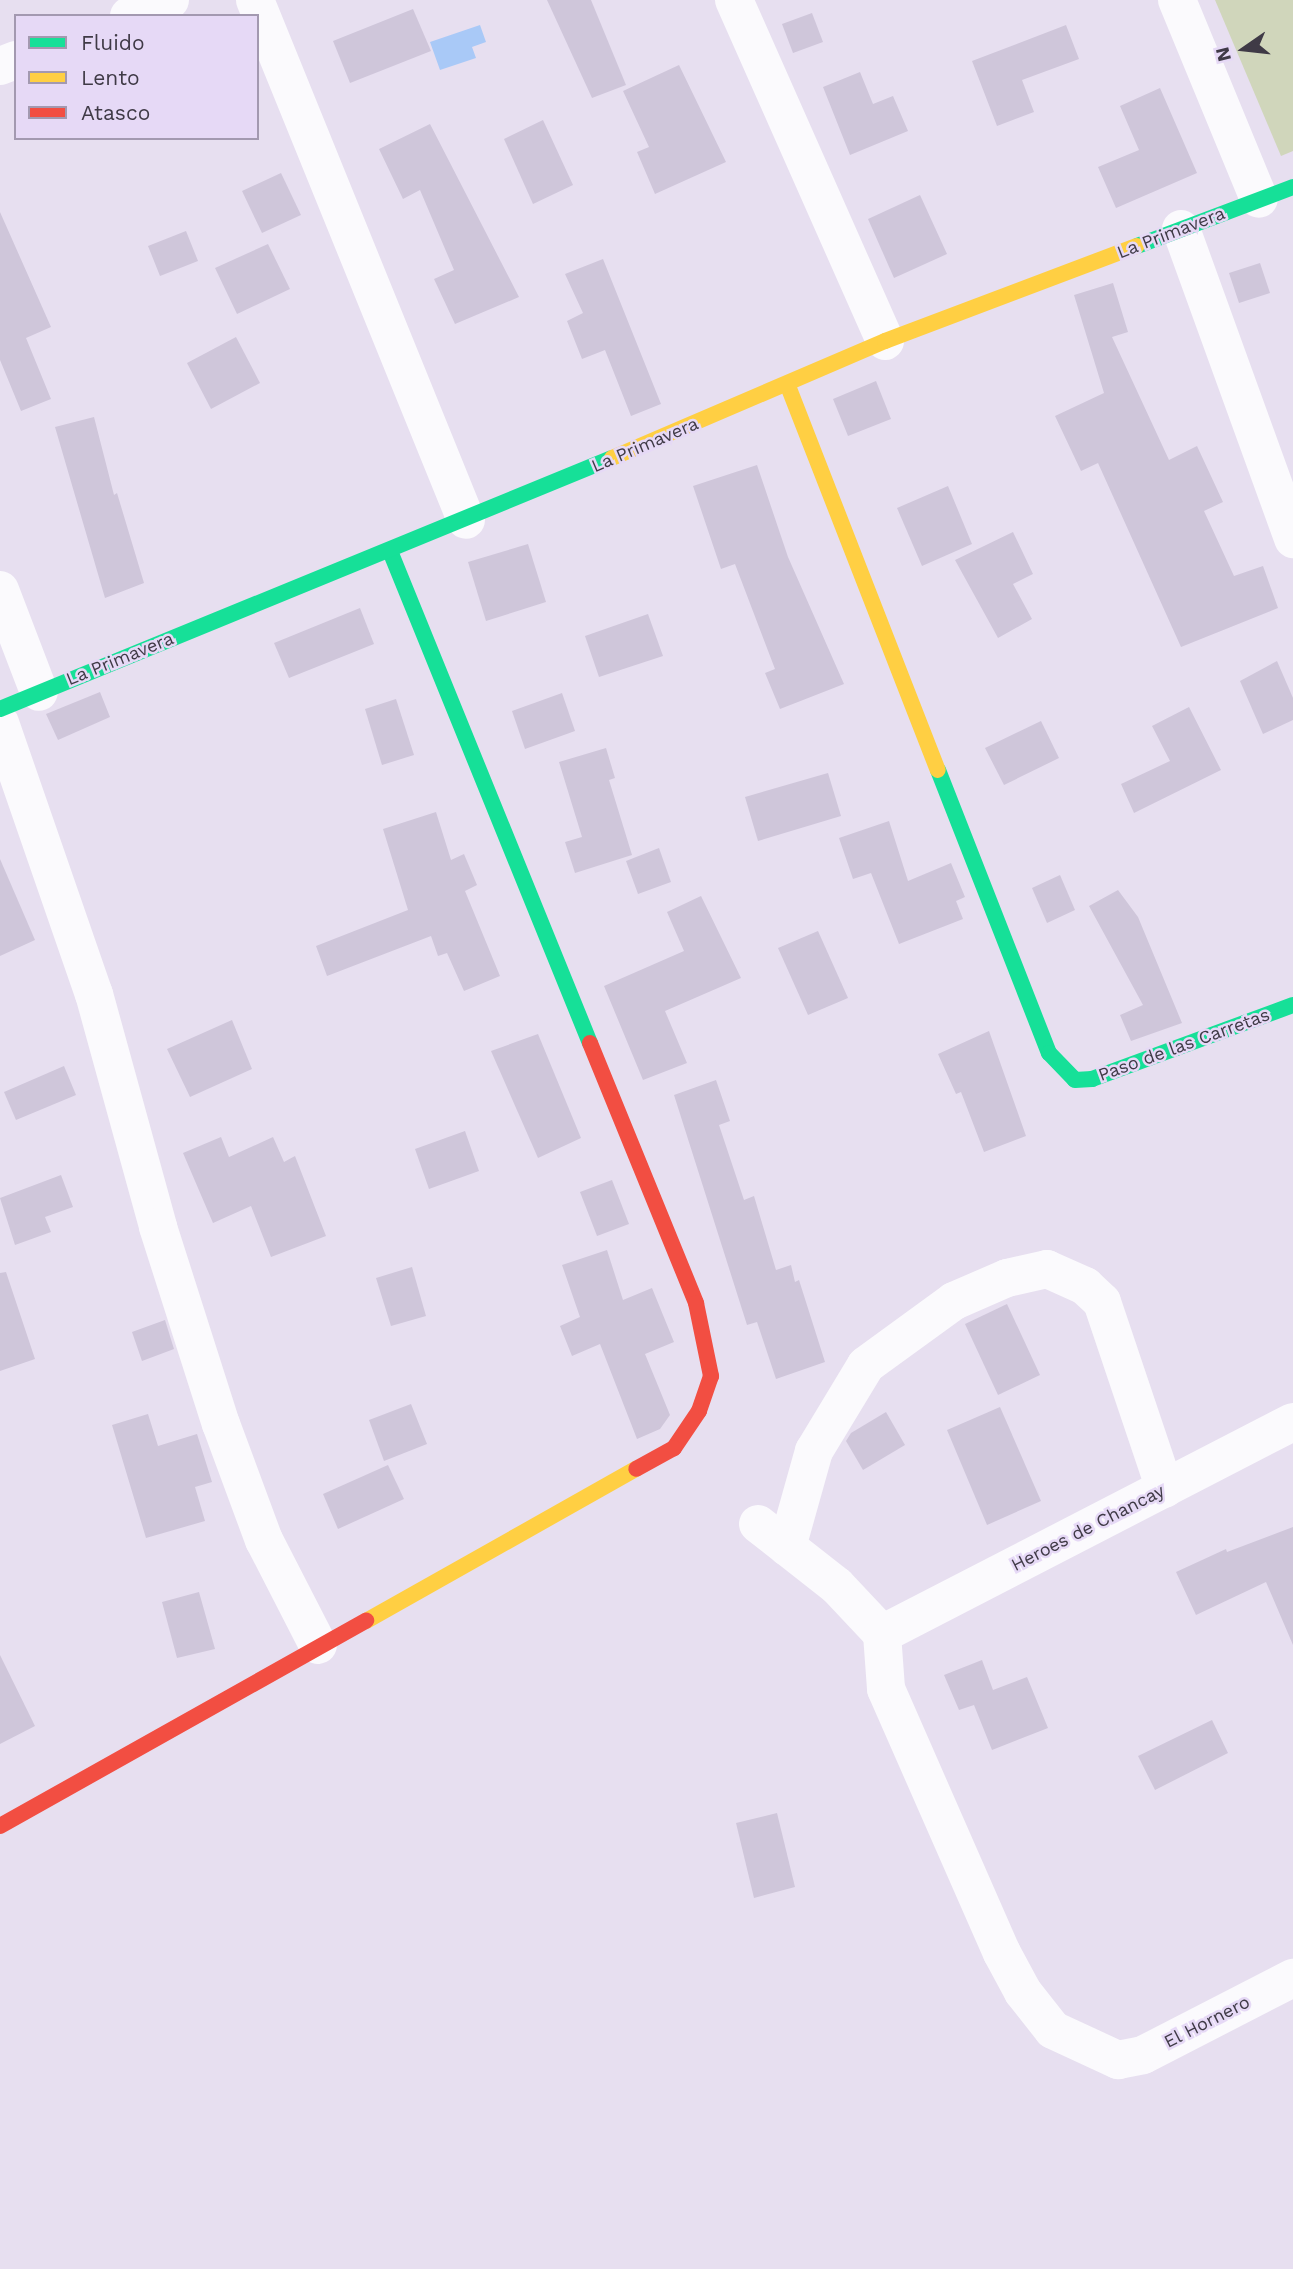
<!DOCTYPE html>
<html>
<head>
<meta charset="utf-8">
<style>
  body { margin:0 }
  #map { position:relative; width:1293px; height:2269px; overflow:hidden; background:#e7dff0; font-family:"Work Sans",sans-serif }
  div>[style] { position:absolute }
  .green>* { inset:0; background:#d0d6bb }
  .water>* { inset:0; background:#a9c9f7 }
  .building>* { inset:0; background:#cfc6da }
  .street>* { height:38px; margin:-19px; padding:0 19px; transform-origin:19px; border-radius:19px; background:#fbfafd }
  .fast>* { height:16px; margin:-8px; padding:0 8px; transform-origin:8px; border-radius:8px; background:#16e098 }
  .slow>* { height:16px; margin:-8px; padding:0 8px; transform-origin:8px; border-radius:8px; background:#ffcf43 }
  .jam>* { height:16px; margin:-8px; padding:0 8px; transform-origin:8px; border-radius:8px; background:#f24e42 }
  span { translate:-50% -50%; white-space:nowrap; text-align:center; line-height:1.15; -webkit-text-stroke:5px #e6d9f6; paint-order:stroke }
  .street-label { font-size:18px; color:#3f3a46 }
  .legend { position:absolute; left:14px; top:14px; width:245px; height:126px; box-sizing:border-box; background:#e6d9f6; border:2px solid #a399b0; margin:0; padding:9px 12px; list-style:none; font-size:21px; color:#3f3a46 }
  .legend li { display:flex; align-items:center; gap:14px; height:35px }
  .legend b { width:35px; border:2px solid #a399b0 }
  .north { position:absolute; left:1209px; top:14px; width:70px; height:70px; -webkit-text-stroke:5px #e6d9f6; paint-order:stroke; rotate:256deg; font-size:19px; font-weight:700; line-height:28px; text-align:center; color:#3f3a46 }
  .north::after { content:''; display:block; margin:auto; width:24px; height:32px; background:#3f3a46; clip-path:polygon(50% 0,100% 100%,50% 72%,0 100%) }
</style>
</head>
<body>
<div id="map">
  <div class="green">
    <i style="clip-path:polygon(1215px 0,1293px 0,1293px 151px,1281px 156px)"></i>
  </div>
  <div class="water">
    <i style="clip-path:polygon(480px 25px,486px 42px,472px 47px,476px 58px,440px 70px,430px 42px)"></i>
  </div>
  <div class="building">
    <i style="clip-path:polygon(547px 0,591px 0,626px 85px,592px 98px)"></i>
    <i style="clip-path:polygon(413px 9px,431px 51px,350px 83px,333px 41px)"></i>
    <i style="clip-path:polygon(812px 13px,823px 42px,793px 53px,782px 24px)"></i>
    <i style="clip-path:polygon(1066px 25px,1079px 59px,1022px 80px,1034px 112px,997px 126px,972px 61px)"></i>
    <i style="clip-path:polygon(679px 65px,726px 162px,655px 194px,637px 152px,649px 147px,623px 91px)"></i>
    <i style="clip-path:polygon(860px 72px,873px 104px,893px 96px,908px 131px,850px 155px,823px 87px)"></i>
    <i style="clip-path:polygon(1160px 88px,1197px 173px,1116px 208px,1098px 167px,1139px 150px,1120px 106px)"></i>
    <i style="clip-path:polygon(543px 120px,573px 185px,533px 204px,504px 139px)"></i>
    <i style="clip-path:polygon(430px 124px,519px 297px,455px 324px,434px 279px,454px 270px,420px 190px,403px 199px,379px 149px)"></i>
    <i style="clip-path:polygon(281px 173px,301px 215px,262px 233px,242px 191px)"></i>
    <i style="clip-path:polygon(920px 195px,947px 254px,894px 278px,868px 219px)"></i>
    <i style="clip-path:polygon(0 212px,51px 327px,26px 338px,51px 399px,21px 411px,0 360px)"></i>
    <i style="clip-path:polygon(186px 231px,198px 261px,160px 276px,148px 246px)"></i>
    <i style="clip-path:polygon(268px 244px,290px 289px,237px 314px,215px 268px)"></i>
    <i style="clip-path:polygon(603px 259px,661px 404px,631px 416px,605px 350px,582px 359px,567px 321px,583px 313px,565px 274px)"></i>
    <i style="clip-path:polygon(1260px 263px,1270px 293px,1239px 303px,1229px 273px)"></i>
    <i style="clip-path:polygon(1113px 283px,1128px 332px,1112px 337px,1169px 460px,1197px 446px,1223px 502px,1204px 511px,1234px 576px,1263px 566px,1278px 608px,1181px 647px,1098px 463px,1081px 471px,1055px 416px,1104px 393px,1074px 295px)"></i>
    <i style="clip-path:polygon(236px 337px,260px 383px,211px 409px,187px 363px)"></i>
    <i style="clip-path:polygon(876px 381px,891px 419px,848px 436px,833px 399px)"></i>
    <i style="clip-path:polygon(94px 417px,114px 495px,117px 493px,144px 583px,105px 598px,55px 427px)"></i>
    <i style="clip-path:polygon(757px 465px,788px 557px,844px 684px,780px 709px,765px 673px,775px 669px,735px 564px,721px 569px,693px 486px)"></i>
    <i style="clip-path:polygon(948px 486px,972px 544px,922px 566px,897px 508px)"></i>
    <i style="clip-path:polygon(1013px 532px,1033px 574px,1013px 584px,1032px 619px,998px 638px,955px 560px)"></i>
    <i style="clip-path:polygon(528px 544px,546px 602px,486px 621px,468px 562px)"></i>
    <i style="clip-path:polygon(360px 608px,374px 644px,289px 678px,274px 643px)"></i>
    <i style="clip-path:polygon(648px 614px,663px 656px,599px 677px,585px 636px)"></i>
    <i style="clip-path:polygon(1277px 661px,1293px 698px,1293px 720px,1263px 734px,1240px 681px)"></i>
    <i style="clip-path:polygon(100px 692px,110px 717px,58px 740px,46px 714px)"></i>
    <i style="clip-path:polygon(562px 693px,575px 731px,525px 749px,512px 711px)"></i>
    <i style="clip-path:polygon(396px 699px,414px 755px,382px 765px,365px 709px)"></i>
    <i style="clip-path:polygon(1189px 707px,1221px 770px,1134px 813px,1121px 784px,1170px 761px,1152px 726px)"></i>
    <i style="clip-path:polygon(1041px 721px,1059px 758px,1004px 785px,985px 748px)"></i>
    <i style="clip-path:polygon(606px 748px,615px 778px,609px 780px,632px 855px,575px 873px,565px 842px,582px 837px,559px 762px)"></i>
    <i style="clip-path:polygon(828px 773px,841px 816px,758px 841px,745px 797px)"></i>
    <i style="clip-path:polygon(436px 812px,451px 860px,464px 854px,477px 885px,465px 891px,500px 976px,464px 991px,447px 953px,438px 956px,431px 936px,327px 976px,316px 946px,408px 910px,383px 829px)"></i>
    <i style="clip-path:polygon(889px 821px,908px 881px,951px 863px,965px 897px,956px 901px,963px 919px,899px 944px,871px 873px,853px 879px,839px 838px)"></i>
    <i style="clip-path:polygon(659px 848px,671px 882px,638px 894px,626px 861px)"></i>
    <i style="clip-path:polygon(0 859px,35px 940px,0 956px)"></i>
    <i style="clip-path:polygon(1060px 875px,1075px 910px,1047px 923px,1032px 888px)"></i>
    <i style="clip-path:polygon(1118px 890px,1138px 917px,1182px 1023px,1131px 1041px,1120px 1015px,1143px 1005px,1089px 906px)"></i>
    <i style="clip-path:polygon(701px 896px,741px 978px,665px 1011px,687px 1063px,643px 1080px,604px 986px,684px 951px,667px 912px)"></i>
    <i style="clip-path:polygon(818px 931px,848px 998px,808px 1015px,778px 948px)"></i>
    <i style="clip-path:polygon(232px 1020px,252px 1069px,190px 1097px,167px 1049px)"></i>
    <i style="clip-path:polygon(989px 1031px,1026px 1136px,984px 1152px,961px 1092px,956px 1094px,938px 1054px)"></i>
    <i style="clip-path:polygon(538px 1034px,581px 1138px,538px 1158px,491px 1051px)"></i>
    <i style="clip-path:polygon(64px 1066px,76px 1095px,16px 1120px,4px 1092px)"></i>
    <i style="clip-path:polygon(716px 1080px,730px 1121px,719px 1125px,744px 1200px,754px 1196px,776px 1270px,791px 1265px,795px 1282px,799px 1280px,825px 1362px,776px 1379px,757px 1322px,747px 1325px,674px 1095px)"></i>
    <i style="clip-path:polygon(465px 1131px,479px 1171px,429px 1189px,415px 1149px)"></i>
    <i style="clip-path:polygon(221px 1137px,229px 1157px,273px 1137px,284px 1162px,295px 1156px,326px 1236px,271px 1257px,251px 1206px,213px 1223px,183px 1153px)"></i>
    <i style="clip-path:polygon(61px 1175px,73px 1207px,45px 1217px,51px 1232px,15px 1245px,0 1198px)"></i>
    <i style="clip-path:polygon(612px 1180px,629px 1224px,597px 1236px,580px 1192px)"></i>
    <i style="clip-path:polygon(607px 1250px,623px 1300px,652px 1288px,674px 1342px,645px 1354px,670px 1415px,660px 1429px,637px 1439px,600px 1344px,572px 1356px,560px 1326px,580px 1317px,562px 1265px)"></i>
    <i style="clip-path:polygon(412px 1267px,426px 1316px,391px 1326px,376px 1278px)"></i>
    <i style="clip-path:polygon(6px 1272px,35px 1359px,0 1371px,0 1273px)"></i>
    <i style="clip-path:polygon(1007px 1304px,1040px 1375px,998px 1395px,965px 1324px)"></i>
    <i style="clip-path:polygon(165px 1320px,174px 1349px,142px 1361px,132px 1332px)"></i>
    <i style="clip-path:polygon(411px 1404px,427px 1444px,384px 1461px,369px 1420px)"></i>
    <i style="clip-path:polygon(1000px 1407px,1041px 1501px,987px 1525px,947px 1430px)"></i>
    <i style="clip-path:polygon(886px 1412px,905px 1445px,863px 1470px,846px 1441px,851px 1433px)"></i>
    <i style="clip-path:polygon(148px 1414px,158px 1446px,197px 1434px,212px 1482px,195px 1487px,205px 1521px,146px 1538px,112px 1425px)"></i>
    <i style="clip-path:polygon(388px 1465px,404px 1499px,338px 1529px,323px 1494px)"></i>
    <i style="clip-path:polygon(1293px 1527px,1293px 1645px,1266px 1582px,1196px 1615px,1176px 1572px,1226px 1549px,1227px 1552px)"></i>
    <i style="clip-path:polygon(199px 1592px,215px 1649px,177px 1658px,162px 1602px)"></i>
    <i style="clip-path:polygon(0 1655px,35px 1726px,0 1744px)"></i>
    <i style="clip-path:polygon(982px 1660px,993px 1690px,1027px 1677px,1048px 1728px,992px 1750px,974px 1705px,959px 1710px,944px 1675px)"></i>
    <i style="clip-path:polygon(1212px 1720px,1228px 1753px,1155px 1790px,1138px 1756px)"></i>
    <i style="clip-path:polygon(777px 1813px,795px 1887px,754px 1898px,736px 1823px)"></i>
  </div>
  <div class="street">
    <i style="left:255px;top:0;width:561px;rotate:67.91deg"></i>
    <i style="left:734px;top:0;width:373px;rotate:66.1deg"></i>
    <i style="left:1177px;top:0;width:215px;rotate:67.6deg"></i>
    <i style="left:129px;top:16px;width:44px;rotate:-21.3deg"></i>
    <i style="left:0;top:66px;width:17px;rotate:-21deg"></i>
    <i style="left:1181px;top:229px;width:330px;rotate:70.1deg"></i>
    <i style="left:0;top:590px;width:109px;rotate:69.1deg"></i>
    <i style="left:0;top:723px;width:287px;rotate:70.9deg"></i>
    <i style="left:94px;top:994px;width:242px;rotate:74.6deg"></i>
    <i style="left:158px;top:1227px;width:207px;rotate:72.3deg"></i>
    <i style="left:221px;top:1424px;width:124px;rotate:69.7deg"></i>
    <i style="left:264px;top:1540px;width:118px;rotate:62.8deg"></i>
    <i style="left:758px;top:1524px;width:100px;rotate:38.1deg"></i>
    <i style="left:837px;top:1586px;width:66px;rotate:46.8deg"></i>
    <i style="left:882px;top:1634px;width:55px;rotate:85.8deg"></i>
    <i style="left:886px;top:1689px;width:288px;rotate:66.3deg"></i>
    <i style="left:1002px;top:1953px;width:44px;rotate:61.7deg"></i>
    <i style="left:1023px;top:1992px;width:48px;rotate:51.7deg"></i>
    <i style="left:1053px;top:2030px;width:72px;rotate:24.8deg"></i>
    <i style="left:1118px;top:2060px;width:25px;rotate:-11deg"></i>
    <i style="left:1143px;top:2055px;width:169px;rotate:-27.2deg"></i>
    <i style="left:787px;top:1547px;width:100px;rotate:-74.3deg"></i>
    <i style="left:814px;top:1451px;width:100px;rotate:-58.8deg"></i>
    <i style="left:866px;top:1365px;width:109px;rotate:-36deg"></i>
    <i style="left:954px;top:1301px;width:58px;rotate:-23.5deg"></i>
    <i style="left:1007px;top:1278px;width:41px;rotate:-12.7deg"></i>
    <i style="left:1047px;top:1269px;width:42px;rotate:24.1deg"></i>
    <i style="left:1085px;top:1286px;width:23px;rotate:43deg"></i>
    <i style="left:1102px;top:1302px;width:197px;rotate:71.4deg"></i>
    <i style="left:882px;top:1634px;width:462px;rotate:-27.3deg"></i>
  </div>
  <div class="fast">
    <i style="left:1137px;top:246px;width:167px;rotate:-20.7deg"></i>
    <i style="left:390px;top:551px;width:531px;rotate:67.88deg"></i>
    <i style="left:0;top:709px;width:661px;rotate:-22.3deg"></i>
    <i style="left:938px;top:770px;width:304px;rotate:68.6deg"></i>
    <i style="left:1049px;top:1053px;width:37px;rotate:46deg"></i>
    <i style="left:1075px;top:1080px;width:17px;rotate:-3deg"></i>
    <i style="left:1092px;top:1079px;width:214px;rotate:-20.2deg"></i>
  </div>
  <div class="slow">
    <i style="left:788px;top:386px;width:412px;rotate:68.7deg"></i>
    <i style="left:612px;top:458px;width:297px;rotate:-23.2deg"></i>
    <i style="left:885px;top:341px;width:269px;rotate:-20.7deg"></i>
    <i style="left:366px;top:1621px;width:310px;rotate:-29.4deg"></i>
  </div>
  <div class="jam">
    <i style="left:590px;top:1043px;width:281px;rotate:67.8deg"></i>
    <i style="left:696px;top:1303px;width:75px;rotate:78.4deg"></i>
    <i style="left:711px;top:1376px;width:37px;rotate:109deg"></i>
    <i style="left:699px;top:1411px;width:45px;rotate:124deg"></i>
    <i style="left:674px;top:1448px;width:43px;rotate:151.1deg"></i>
    <i style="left:0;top:1826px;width:420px;rotate:-29.3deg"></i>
  </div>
  <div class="street-label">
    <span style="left:1171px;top:233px;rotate:-21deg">La Primavera</span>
    <span style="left:645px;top:445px;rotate:-23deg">La Primavera</span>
    <span style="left:120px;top:659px;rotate:-22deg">La Primavera</span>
    <span style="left:1184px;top:1045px;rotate:-20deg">Paso de las Carretas</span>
    <span style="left:1088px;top:1528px;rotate:-27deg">Heroes de Chancay</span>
    <span style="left:1207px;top:2022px;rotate:-27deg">El Hornero</span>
  </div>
  <ul class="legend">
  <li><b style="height:9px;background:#16e098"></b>Fluido</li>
  <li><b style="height:9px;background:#ffcf43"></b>Lento</li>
  <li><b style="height:9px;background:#f24e42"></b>Atasco</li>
  </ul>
  <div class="north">N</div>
</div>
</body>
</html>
